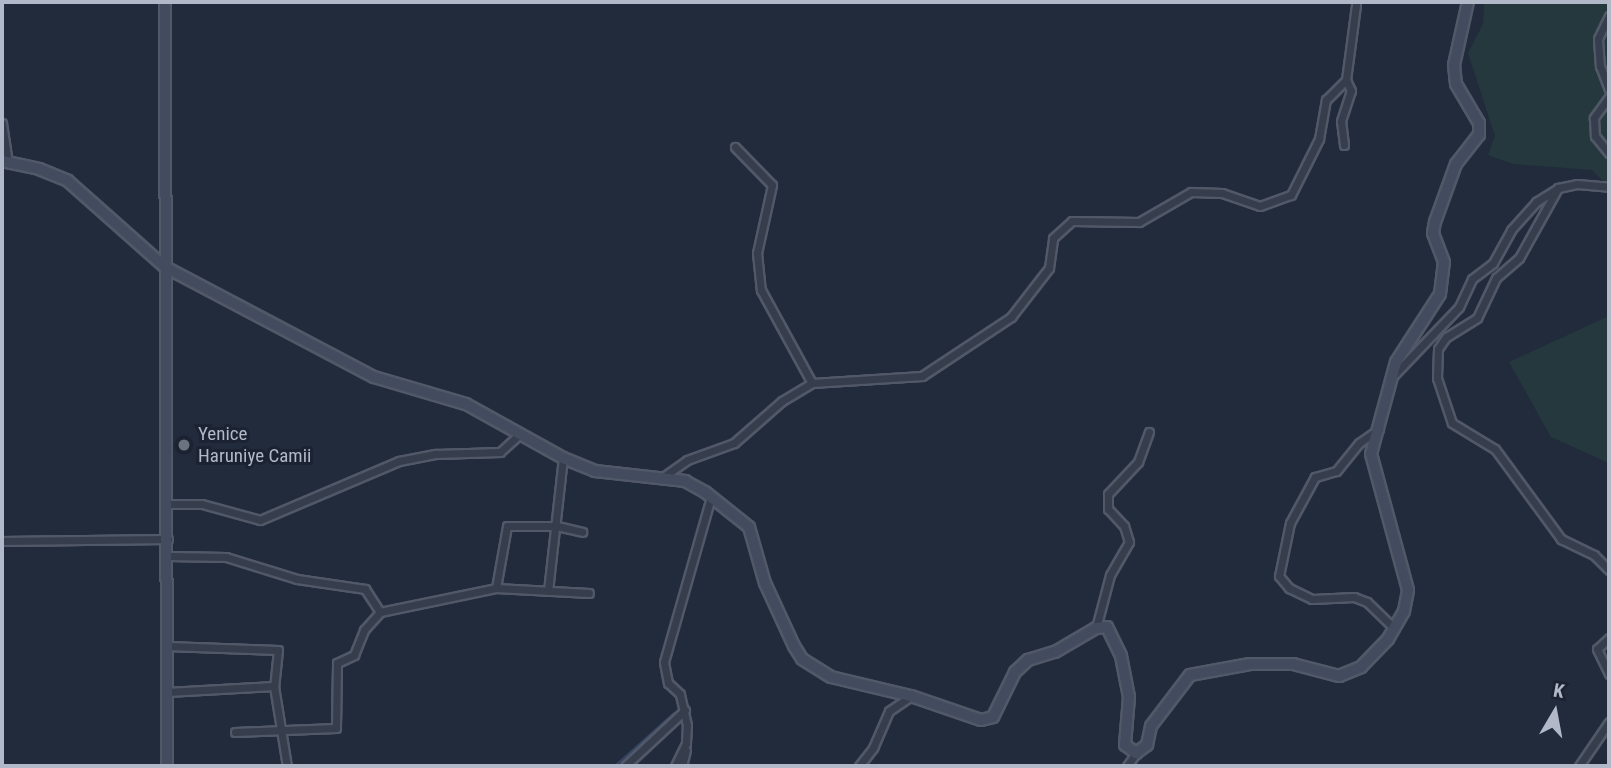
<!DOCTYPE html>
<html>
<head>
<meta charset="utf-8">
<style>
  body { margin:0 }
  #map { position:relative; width:1611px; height:768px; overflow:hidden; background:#222b3c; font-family:"Roboto Condensed",sans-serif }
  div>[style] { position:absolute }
  .green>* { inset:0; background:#24383d }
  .stream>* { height:2px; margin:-1px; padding:0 1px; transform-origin:1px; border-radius:1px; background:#354564 }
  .roads { filter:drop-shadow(2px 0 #515867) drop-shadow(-2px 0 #515867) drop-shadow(0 2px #515867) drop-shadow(0 -2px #515867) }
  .street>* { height:7px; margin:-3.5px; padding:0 3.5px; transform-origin:3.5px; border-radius:3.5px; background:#363d4c }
  .secondary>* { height:10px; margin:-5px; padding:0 5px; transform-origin:5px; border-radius:5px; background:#434c5f }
  .dots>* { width:19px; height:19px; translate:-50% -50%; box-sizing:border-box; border:4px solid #1b2231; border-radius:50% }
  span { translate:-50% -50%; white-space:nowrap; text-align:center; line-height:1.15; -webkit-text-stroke:6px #1b2231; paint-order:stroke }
  .poi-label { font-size:19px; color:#b1b8c8 }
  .left { translate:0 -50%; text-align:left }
  .frame { position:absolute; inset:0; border:4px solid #b1b8c8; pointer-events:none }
  .north { position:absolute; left:1520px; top:677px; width:70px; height:70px; -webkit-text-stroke:5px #1b2231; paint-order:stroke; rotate:10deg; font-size:19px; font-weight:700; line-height:28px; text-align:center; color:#b1b8c8 }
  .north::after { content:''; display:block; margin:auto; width:24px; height:32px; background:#b1b8c8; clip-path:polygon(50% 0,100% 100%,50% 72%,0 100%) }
</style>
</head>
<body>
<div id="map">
  <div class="green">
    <i style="clip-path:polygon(1484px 2px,1609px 2px,1609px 187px,1592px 170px,1513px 164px,1488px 155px,1495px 136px,1468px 53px,1483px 24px)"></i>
    <i style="clip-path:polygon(1609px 316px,1609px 463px,1551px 437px,1509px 362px)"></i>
  </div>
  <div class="stream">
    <i style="left:615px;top:766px;width:79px;rotate:-41.9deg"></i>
  </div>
  <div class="roads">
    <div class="street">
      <i style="left:1609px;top:16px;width:25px;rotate:116deg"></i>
      <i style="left:1598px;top:39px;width:27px;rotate:86deg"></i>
      <i style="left:1600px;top:66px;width:25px;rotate:69deg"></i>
      <i style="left:1609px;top:97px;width:26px;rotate:126deg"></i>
      <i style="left:1594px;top:118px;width:18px;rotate:87deg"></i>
      <i style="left:1595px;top:136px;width:22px;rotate:51deg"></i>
      <i style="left:2px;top:123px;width:40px;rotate:81.5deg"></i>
      <i style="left:1344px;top:145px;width:24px;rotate:-97deg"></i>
      <i style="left:1341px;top:121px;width:32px;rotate:-72deg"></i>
      <i style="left:1351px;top:91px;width:12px;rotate:-114deg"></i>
      <i style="left:735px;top:147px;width:53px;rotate:45.8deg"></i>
      <i style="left:772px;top:185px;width:70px;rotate:102.4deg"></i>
      <i style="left:757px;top:253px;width:37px;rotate:84deg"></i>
      <i style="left:761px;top:290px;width:106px;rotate:61.3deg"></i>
      <i style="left:1558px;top:188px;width:80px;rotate:119.1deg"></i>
      <i style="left:1519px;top:258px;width:30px;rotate:139deg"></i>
      <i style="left:1496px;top:278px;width:44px;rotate:115.4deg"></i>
      <i style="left:1477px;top:318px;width:36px;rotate:148deg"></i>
      <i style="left:1446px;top:337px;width:14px;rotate:124deg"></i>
      <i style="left:1438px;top:349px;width:29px;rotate:92deg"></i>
      <i style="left:1437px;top:378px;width:47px;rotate:71.6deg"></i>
      <i style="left:1452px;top:423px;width:50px;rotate:31.2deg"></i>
      <i style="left:1495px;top:449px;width:112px;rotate:53.7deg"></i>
      <i style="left:1561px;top:539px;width:37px;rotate:26deg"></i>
      <i style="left:1594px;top:555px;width:21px;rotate:45deg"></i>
      <i style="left:1393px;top:376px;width:95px;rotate:-46.3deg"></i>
      <i style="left:1459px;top:307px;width:31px;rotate:-65deg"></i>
      <i style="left:1472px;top:279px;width:26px;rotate:-37deg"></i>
      <i style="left:1493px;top:263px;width:38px;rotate:-61deg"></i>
      <i style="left:1511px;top:230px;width:38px;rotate:-48deg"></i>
      <i style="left:1536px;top:202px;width:26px;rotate:-32deg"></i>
      <i style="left:1558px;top:188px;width:19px;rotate:-12deg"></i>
      <i style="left:1577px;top:184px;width:32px;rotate:5deg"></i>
      <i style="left:1379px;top:429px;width:24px;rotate:145deg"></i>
      <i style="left:1359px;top:443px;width:36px;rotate:129deg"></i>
      <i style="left:1336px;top:471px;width:22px;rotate:164deg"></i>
      <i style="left:1315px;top:477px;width:52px;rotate:118.5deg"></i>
      <i style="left:1290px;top:523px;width:54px;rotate:101.7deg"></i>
      <i style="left:1279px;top:576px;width:16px;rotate:50deg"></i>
      <i style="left:1289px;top:588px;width:25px;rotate:26deg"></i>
      <i style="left:1312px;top:599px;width:42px;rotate:-2.7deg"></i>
      <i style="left:1354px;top:597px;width:14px;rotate:21deg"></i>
      <i style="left:1367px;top:602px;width:37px;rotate:44deg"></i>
      <i style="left:663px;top:477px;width:29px;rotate:-35deg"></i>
      <i style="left:687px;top:460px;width:50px;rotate:-19.9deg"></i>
      <i style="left:734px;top:443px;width:64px;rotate:-41.2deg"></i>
      <i style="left:782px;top:401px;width:35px;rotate:-31deg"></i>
      <i style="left:812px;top:383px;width:110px;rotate:-3.6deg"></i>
      <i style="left:922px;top:376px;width:107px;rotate:-33.5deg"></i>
      <i style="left:1011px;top:317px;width:62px;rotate:-52.2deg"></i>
      <i style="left:1049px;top:268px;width:30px;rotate:-82deg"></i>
      <i style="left:1053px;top:238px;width:25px;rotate:-42deg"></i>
      <i style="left:1072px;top:221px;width:67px;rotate:0.9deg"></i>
      <i style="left:1139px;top:222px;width:60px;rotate:-30deg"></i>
      <i style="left:1191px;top:192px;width:31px;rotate:2deg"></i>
      <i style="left:1222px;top:193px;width:40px;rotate:18.9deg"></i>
      <i style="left:1260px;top:206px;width:33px;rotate:-20deg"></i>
      <i style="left:1291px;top:195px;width:63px;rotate:-63.4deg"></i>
      <i style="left:1319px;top:139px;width:40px;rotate:-80deg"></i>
      <i style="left:1326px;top:100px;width:28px;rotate:-45deg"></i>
      <i style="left:1346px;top:80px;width:76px;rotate:-82.4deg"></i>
      <i style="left:168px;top:504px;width:34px"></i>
      <i style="left:202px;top:504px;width:60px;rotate:15.4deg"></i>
      <i style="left:260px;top:520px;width:151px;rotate:-23deg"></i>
      <i style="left:399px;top:461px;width:38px;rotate:-11deg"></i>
      <i style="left:436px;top:454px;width:64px;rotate:-1.8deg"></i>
      <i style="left:500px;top:452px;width:27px;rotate:-42deg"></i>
      <i style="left:2px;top:541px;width:166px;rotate:-0.7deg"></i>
      <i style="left:168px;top:556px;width:58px;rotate:1deg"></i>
      <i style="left:226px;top:557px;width:74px;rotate:17.2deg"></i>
      <i style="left:297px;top:579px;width:69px;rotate:8.4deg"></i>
      <i style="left:365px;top:589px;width:27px;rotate:57deg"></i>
      <i style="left:496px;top:588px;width:63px;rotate:-79.9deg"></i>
      <i style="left:507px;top:526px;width:50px"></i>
      <i style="left:557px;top:526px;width:26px;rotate:13deg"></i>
      <i style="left:548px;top:591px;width:134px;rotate:-83.6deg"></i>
      <i style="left:1096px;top:628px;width:55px;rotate:-75.2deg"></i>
      <i style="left:1110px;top:575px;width:38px;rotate:-60deg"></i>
      <i style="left:1129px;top:542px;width:17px;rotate:-107deg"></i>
      <i style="left:1124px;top:526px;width:23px;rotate:-133deg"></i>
      <i style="left:1108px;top:509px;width:15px;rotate:-90deg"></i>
      <i style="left:1108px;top:494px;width:44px;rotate:-46.8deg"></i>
      <i style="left:1138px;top:462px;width:32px;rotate:-70deg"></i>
      <i style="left:1609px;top:638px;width:16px;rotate:137deg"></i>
      <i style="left:1597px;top:649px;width:28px;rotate:64deg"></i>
      <i style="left:167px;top:646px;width:111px;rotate:2.1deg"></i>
      <i style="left:278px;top:650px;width:36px;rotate:96deg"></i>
      <i style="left:274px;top:686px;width:81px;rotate:80.8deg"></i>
      <i style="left:167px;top:692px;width:107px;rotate:-3.2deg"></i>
      <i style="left:235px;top:732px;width:101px;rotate:-2.3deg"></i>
      <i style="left:336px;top:728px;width:65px;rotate:-89.1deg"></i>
      <i style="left:337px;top:663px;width:19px;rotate:-25deg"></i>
      <i style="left:354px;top:655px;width:27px;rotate:-68deg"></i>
      <i style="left:364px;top:630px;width:24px;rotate:-48deg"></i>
      <i style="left:380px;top:612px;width:118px;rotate:-11.7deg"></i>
      <i style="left:496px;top:588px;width:93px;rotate:3.1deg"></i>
      <i style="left:625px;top:766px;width:82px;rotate:-43deg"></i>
      <i style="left:675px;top:766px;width:25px;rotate:-64deg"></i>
      <i style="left:686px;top:743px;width:18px;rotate:-87deg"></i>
      <i style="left:687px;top:725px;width:32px;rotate:-103deg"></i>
      <i style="left:680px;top:694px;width:16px;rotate:-137deg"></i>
      <i style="left:668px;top:683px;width:21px;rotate:-101deg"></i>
      <i style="left:664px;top:662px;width:172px;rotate:-74.1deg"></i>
      <i style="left:682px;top:766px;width:16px;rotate:-76deg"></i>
      <i style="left:859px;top:766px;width:23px;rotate:-52deg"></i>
      <i style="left:873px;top:748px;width:40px;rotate:-66.6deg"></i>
      <i style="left:889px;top:711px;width:27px;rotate:-34deg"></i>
      <i style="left:1127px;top:766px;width:16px;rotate:-55deg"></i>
      <i style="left:1579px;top:766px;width:53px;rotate:-55.7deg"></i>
    </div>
    <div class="secondary">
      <i style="left:165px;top:2px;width:764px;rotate:89.85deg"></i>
      <i style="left:2px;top:161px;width:38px;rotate:12deg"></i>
      <i style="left:39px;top:169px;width:31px;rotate:22deg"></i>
      <i style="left:68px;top:181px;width:130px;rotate:41.6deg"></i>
      <i style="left:165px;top:267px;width:236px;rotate:27.8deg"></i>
      <i style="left:374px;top:377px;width:96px;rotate:16.4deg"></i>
      <i style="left:466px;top:404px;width:111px;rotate:29.1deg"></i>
      <i style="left:563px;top:458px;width:35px;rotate:22deg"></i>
      <i style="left:595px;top:471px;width:91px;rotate:6.3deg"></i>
      <i style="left:685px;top:481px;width:23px;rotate:29deg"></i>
      <i style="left:705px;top:492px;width:56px;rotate:38.5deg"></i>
      <i style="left:749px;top:527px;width:58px;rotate:74.1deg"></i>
      <i style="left:765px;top:583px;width:69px;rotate:65.3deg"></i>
      <i style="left:794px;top:646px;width:15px;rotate:58deg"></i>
      <i style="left:802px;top:659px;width:34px;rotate:32deg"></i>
      <i style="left:831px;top:677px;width:82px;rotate:13.4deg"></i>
      <i style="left:911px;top:696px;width:74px;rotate:18.9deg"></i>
      <i style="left:981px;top:720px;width:12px;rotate:-14deg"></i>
      <i style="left:993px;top:717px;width:50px;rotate:-63.9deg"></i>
      <i style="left:1015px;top:672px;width:18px;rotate:-43deg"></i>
      <i style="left:1028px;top:660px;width:28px;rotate:-17deg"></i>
      <i style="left:1055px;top:652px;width:48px;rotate:-30.3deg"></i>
      <i style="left:1096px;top:628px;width:11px;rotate:-5deg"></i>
      <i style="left:1107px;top:627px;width:32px;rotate:64deg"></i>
      <i style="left:1121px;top:656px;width:42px;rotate:79deg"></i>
      <i style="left:1129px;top:697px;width:48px;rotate:94.8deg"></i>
      <i style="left:1125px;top:745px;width:14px;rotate:36deg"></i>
      <i style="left:1136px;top:753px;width:14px;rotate:-36deg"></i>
      <i style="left:1147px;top:745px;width:19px;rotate:-78deg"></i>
      <i style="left:1151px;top:726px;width:64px;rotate:-52.6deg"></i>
      <i style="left:1190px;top:675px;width:61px;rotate:-10.4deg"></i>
      <i style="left:1250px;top:664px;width:43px"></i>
      <i style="left:1293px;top:664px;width:48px;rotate:14.6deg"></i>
      <i style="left:1339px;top:676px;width:24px;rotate:-22deg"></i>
      <i style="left:1361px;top:667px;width:39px;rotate:-46deg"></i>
      <i style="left:1388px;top:639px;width:32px;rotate:-60deg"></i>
      <i style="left:1404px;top:611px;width:21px;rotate:-79deg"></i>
      <i style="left:1408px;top:590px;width:141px;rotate:-105.2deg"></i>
      <i style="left:1371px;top:454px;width:95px;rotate:-74.8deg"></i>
      <i style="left:1396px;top:362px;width:81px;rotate:-57.1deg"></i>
      <i style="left:1440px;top:294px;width:32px;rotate:-83deg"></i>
      <i style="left:1444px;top:262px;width:31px;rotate:-111deg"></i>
      <i style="left:1433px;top:233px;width:11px;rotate:-80deg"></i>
      <i style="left:1435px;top:222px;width:62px;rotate:-70.1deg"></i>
      <i style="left:1456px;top:164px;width:37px;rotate:-52deg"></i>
      <i style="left:1479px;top:135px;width:12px;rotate:-90deg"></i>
      <i style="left:1479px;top:123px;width:45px;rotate:-120.5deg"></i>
      <i style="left:1456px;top:84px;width:19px;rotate:-96deg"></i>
      <i style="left:1454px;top:65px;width:65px;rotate:-77.5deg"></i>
    </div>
  </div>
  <div class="dots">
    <i style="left:184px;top:445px;background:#6b7280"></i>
  </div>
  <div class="poi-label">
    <span class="left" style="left:198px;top:445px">Yenice<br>Haruniye Camii</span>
  </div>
  <div class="frame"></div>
  <div class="north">K</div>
</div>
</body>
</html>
